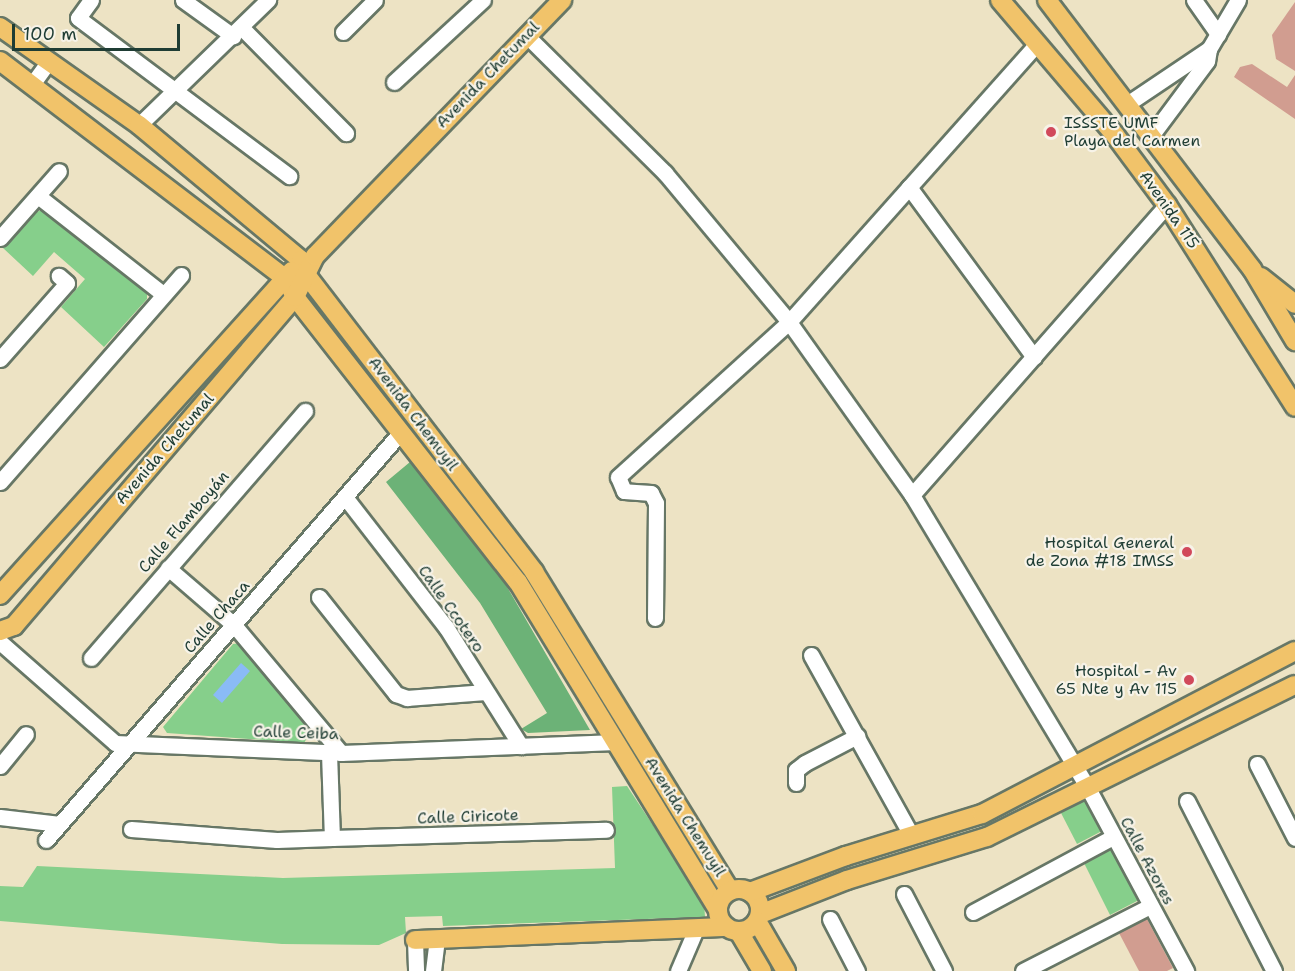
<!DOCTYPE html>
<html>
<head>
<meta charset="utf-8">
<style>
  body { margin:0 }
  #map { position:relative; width:1295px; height:971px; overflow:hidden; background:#ede3c4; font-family:"Shantell Sans",sans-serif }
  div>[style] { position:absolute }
  .green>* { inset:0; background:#86cf8b }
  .forest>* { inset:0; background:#6cb277 }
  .water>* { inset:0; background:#8abbf6 }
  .building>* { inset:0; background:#d19d90 }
  .roads { filter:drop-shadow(2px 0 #677766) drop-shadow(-2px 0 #677766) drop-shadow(0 2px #677766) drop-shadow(0 -2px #677766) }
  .minor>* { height:15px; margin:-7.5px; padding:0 7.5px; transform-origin:7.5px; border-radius:7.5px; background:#fff }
  .major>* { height:18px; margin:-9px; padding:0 9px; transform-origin:9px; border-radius:9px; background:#f1c36a }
  .major>.ring { margin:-9px; padding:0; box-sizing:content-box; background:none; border:18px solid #f1c36a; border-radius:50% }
  .dots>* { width:16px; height:16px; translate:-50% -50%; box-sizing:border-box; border:3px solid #f7f3e8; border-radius:50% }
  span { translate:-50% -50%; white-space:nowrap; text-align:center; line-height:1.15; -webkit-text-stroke:4.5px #f7f3e8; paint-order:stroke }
  .street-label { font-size:16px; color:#1f3d34 }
  .poi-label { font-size:16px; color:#1f3d34 }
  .left { translate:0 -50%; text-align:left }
  .right { translate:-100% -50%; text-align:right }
  .scale { position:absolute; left:12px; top:24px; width:168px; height:27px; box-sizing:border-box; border:3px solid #1f3d34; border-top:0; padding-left:8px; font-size:18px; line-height:21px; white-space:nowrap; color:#1f3d34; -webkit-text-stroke:4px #f7f3e8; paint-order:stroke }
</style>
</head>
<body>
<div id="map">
  <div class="green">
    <i style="clip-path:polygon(42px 210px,147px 292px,147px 299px,104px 347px,61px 307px,85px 279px,54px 252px,33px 276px,3px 248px,33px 213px)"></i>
    <i style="clip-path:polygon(241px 643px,307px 725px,310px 733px,304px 743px,167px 733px,163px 727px,233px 644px)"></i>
    <i style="clip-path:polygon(627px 786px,704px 902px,705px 917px,443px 926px,442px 916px,405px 917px,406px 933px,379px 945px,282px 944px,0 921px,0 886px,23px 887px,37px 866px,283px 878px,615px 868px,612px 787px)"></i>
    <i style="clip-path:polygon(1084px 798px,1102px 831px,1077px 844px,1060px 811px)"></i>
    <i style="clip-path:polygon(1110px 844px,1139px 900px,1110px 915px,1082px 859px)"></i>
  </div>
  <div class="forest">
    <i style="clip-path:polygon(410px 462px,499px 573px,590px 730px,528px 733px,521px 729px,547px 713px,480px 603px,386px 482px)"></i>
  </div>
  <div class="water">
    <i style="clip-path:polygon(241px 663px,250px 671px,222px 703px,213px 695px)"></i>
  </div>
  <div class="building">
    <i style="clip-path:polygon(1295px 2px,1295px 71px,1276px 59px,1272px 35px)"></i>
    <i style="clip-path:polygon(1252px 64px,1287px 87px,1295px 75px,1295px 119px,1234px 77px,1240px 67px)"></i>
    <i style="clip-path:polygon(1147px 919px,1173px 968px,1167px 971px,1139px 971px,1119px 933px)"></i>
  </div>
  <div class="roads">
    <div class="minor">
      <i style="left:91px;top:0;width:22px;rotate:126deg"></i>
      <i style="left:78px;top:18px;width:264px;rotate:36.8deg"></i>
      <i style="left:183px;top:0;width:62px;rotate:35.8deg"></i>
      <i style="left:1194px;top:0;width:42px;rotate:54.8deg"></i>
      <i style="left:242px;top:28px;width:148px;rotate:45.3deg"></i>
      <i style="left:343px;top:32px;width:45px;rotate:-45deg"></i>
      <i style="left:526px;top:35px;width:196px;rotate:44.8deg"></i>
      <i style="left:665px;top:173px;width:194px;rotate:50.2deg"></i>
      <i style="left:789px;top:322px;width:212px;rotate:54.6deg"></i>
      <i style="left:912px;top:495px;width:342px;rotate:59deg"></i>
      <i style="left:1088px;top:788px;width:208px;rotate:61.8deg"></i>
      <i style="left:1209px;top:49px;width:57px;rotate:-59.4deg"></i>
      <i style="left:394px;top:82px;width:121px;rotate:-42.7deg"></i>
      <i style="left:33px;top:83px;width:27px;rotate:-54deg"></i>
      <i style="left:1127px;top:104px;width:99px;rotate:-33.9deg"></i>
      <i style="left:1209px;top:49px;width:12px;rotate:99deg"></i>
      <i style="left:1207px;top:61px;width:94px;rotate:126.7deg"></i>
      <i style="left:139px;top:125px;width:180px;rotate:-44.1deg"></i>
      <i style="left:909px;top:187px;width:211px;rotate:53.7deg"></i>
      <i style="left:38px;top:196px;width:159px;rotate:38.1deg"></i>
      <i style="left:0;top:238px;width:89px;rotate:-48.6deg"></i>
      <i style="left:0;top:359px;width:101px;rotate:-48.6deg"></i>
      <i style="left:67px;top:283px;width:11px;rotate:-139deg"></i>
      <i style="left:0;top:482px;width:275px;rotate:-48.8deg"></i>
      <i style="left:912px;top:495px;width:386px;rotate:-48.7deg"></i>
      <i style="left:345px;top:497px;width:165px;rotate:52.2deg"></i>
      <i style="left:446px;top:627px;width:141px;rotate:57.8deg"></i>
      <i style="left:168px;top:568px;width:87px;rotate:40.8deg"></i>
      <i style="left:234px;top:625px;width:167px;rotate:50.1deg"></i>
      <i style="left:319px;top:597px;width:124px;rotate:51.6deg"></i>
      <i style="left:396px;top:694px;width:12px;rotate:20deg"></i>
      <i style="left:407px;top:698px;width:78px;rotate:-4.4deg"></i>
      <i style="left:655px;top:618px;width:115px;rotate:-89.5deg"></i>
      <i style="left:656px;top:503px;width:11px;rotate:-117deg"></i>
      <i style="left:651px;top:493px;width:27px;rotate:-176deg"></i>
      <i style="left:624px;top:491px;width:15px;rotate:-113deg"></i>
      <i style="left:618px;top:477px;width:231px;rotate:-42.2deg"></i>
      <i style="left:789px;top:322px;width:373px;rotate:-48.3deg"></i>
      <i style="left:0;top:642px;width:153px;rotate:41.3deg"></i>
      <i style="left:115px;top:743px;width:226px;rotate:2.5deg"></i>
      <i style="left:341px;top:753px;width:275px;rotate:-2.3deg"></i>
      <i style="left:811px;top:655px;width:206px;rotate:60.9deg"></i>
      <i style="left:91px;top:658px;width:327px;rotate:-49.1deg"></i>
      <i style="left:329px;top:753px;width:85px;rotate:88deg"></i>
      <i style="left:332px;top:838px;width:274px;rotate:-1.7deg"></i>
      <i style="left:1257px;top:764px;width:83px;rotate:62.8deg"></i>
      <i style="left:0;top:766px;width:41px;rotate:-50.9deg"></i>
      <i style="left:796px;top:783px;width:13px;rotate:-90deg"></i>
      <i style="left:796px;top:770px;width:11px;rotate:-38deg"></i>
      <i style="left:805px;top:763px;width:59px;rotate:-27.4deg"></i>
      <i style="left:1187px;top:801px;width:191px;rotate:62.9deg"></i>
      <i style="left:0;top:817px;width:60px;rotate:6.7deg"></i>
      <i style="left:131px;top:829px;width:146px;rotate:4.3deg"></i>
      <i style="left:277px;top:840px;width:55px;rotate:-2.1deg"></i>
      <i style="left:46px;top:840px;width:539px;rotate:-48.98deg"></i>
      <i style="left:904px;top:894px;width:87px;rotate:62.5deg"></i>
      <i style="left:973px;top:912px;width:159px;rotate:-28.2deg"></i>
      <i style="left:830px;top:919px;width:59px;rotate:62.6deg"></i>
      <i style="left:415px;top:940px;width:31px;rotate:88deg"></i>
      <i style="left:433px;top:971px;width:32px;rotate:-83deg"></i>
      <i style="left:678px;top:971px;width:46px;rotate:-66.8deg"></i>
      <i style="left:1023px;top:971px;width:143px;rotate:-27.1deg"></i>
    </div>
    <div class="major">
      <i style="left:1000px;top:0;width:177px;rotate:49.6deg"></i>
      <i style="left:1115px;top:135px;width:87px;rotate:53.4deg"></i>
      <i style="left:1167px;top:205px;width:239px;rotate:57.6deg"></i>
      <i style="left:1047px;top:0;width:338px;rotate:52.7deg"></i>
      <i style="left:1252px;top:269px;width:84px;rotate:59.2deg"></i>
      <i style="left:0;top:27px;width:170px;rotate:35.2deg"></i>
      <i style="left:139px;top:125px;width:211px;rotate:39.8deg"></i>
      <i style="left:301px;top:260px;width:18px;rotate:68deg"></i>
      <i style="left:308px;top:277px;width:372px;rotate:52.5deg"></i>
      <i style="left:534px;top:572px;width:374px;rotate:58.4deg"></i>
      <i style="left:0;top:61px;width:360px;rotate:37.3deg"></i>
      <i style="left:286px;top:279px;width:20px;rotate:63deg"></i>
      <i style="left:295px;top:297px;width:362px;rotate:52deg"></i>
      <i style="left:518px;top:582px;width:382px;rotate:58.6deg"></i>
      <i style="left:1261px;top:277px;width:43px;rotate:38.5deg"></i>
      <i style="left:0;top:595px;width:436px;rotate:-48deg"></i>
      <i style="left:0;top:631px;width:15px;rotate:-20deg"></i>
      <i style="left:14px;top:626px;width:433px;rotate:-49.5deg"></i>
      <i style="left:295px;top:297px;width:46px;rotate:-64deg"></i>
      <i style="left:315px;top:256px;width:356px;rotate:-46deg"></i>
      <i class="ring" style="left:718px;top:889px;width:24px;height:24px"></i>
      <i style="left:750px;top:892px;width:103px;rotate:-20.6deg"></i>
      <i style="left:846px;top:856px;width:142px;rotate:-17.2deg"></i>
      <i style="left:982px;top:814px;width:353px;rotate:-27.5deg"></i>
      <i style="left:760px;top:914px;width:93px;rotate:-21.3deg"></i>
      <i style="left:847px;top:880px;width:146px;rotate:-17.1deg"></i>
      <i style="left:987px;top:837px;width:343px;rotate:-26.3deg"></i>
      <i style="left:757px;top:921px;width:58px;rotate:59.9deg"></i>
      <i style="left:739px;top:932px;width:45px;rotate:59.5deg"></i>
      <i style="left:415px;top:940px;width:311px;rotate:-2.4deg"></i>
    </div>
  </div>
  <div class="dots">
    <i style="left:1051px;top:132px;background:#d1495b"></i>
    <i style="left:1187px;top:552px;background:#d1495b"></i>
    <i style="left:1189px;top:680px;background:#d1495b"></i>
  </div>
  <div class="street-label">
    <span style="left:488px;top:75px;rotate:-46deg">Avenida Chetumal</span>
    <span style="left:1169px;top:210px;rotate:55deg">Avenida 115</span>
    <span style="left:413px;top:414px;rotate:53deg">Avenida Chemuyil</span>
    <span style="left:165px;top:449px;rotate:-49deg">Avenida Chetumal</span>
    <span style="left:184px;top:522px;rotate:-49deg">Calle Flamboyán</span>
    <span style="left:451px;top:609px;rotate:55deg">Calle Ccotero</span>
    <span style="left:217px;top:617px;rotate:-49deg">Calle Chaca</span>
    <span style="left:296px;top:733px;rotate:2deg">Calle Ceiba</span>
    <span style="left:468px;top:817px;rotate:-2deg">Calle Ciricote</span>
    <span style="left:685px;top:817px;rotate:58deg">Avenida Chemuyil</span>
    <span style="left:1147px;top:861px;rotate:62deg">Calle Azores</span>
  </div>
  <div class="poi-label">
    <span class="left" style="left:1064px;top:132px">ISSSTE UMF<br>Playa del Carmen</span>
    <span class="right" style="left:1174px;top:552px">Hospital General<br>de Zona #18 IMSS</span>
    <span class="right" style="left:1177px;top:680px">Hospital - Av<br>65 Nte y Av 115</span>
  </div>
  <div class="scale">100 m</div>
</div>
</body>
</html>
